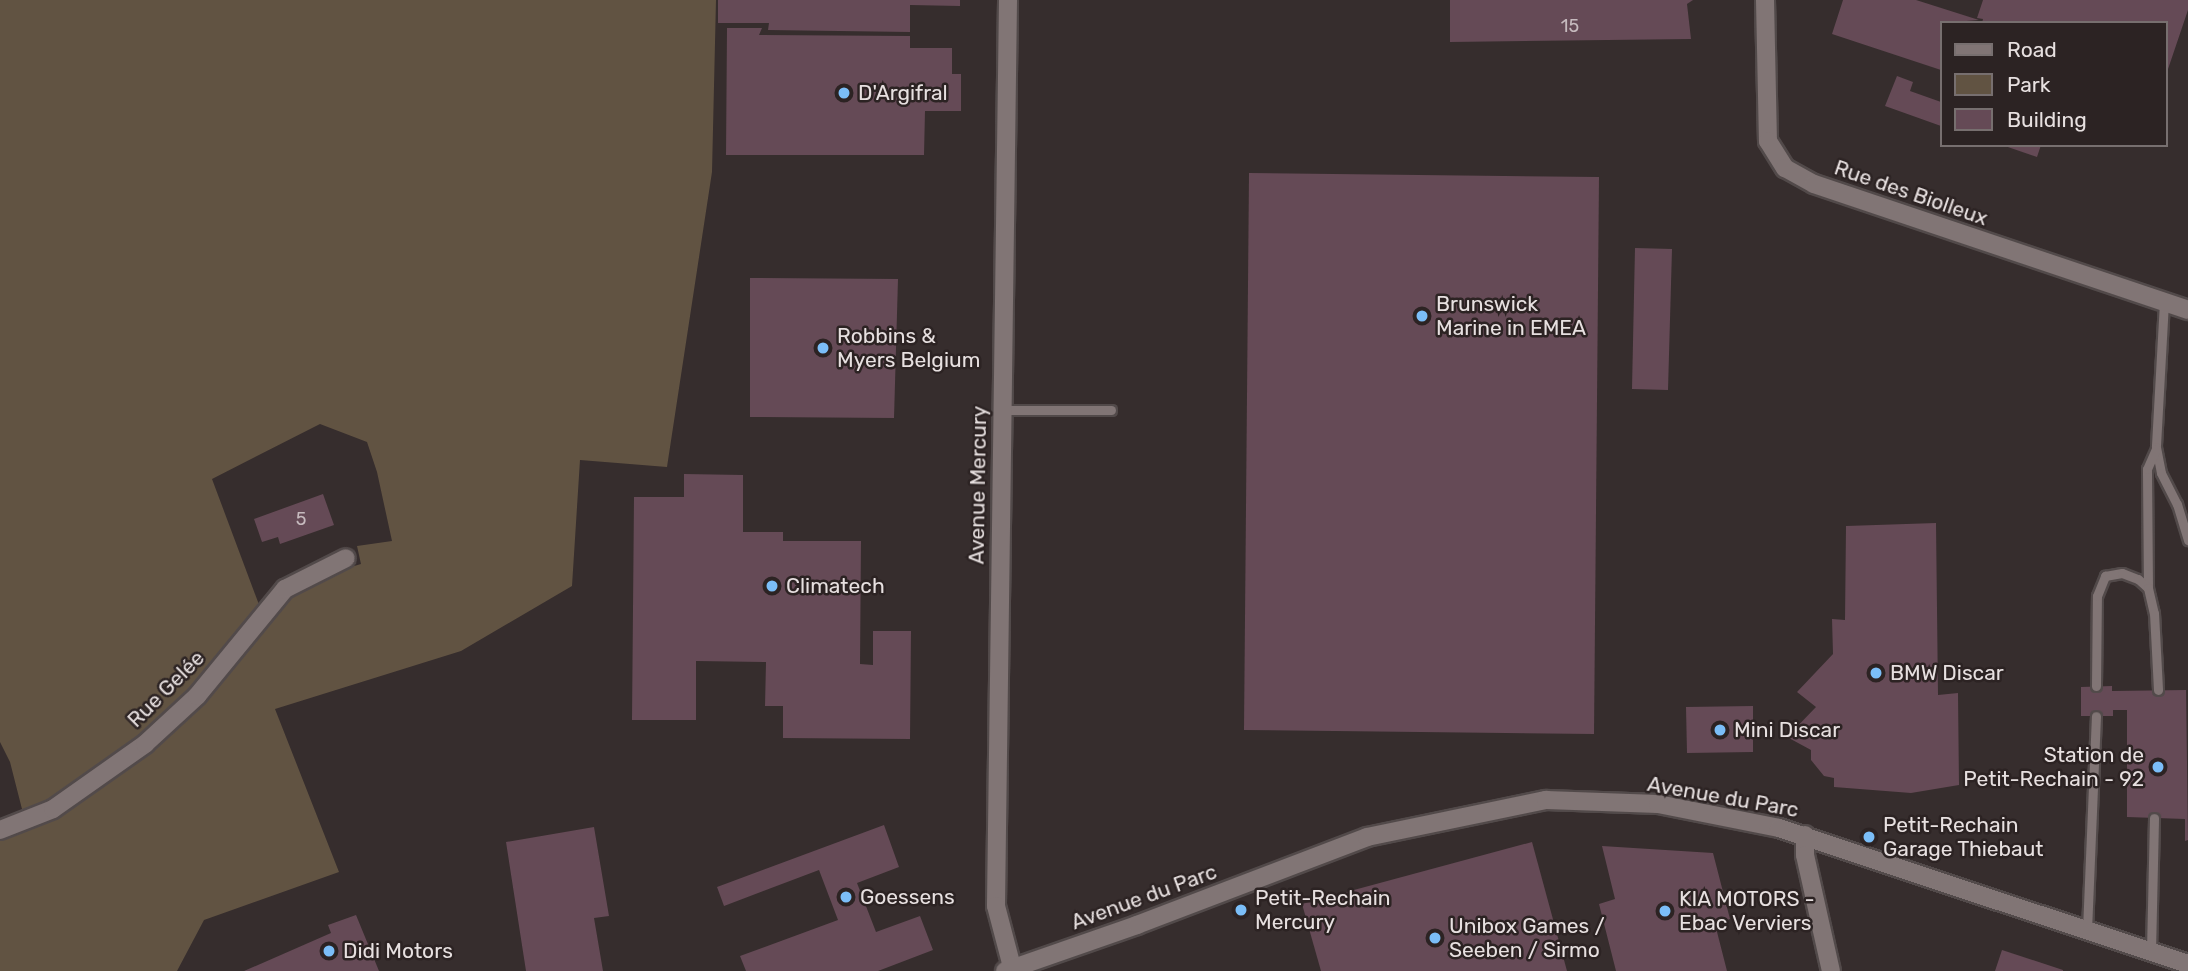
<!DOCTYPE html>
<html>
<head>
<meta charset="utf-8">
<style>
  body { margin:0 }
  #map { position:relative; width:2188px; height:971px; overflow:hidden; background:#362d2d; font-family:Rubik,sans-serif }
  div>[style] { position:absolute }
  .green>* { inset:0; background:#615342 }
  .building>* { inset:0; background:#654a56 }
  .roads { filter:drop-shadow(2px 0 #524a4a) drop-shadow(-2px 0 #524a4a) drop-shadow(0 2px #524a4a) drop-shadow(0 -2px #524a4a) }
  .service>* { height:9px; margin:-4.5px; padding:0 4.5px; transform-origin:4.5px; border-radius:4.5px; background:#817575 }
  .minor>* { height:18px; margin:-9px; padding:0 9px; transform-origin:9px; border-radius:9px; background:#817575 }
  .tertiary>* { height:18px; margin:-9px; padding:0 9px; transform-origin:9px; border-radius:9px; background:#817575 }
  .dots>* { width:19px; height:19px; translate:-50% -50%; box-sizing:border-box; border:4px solid #2c2323; border-radius:50% }
  span { translate:-50% -50%; white-space:nowrap; text-align:center; line-height:1.15; -webkit-text-stroke:5px #2c2323; paint-order:stroke }
  .number-label { font-size:18px; color:#c6babe }
  .number-label span { -webkit-text-stroke-width:0 }
  .poi-label { font-size:21px; color:#e7e0e0 }
  .left { translate:0 -50%; text-align:left }
  .right { translate:-100% -50%; text-align:right }
  .street-label { font-size:21px; color:#e7e0e0 }
  .legend { position:absolute; left:1940px; top:21px; width:228px; height:126px; box-sizing:border-box; background:#2c2323; border:2px solid #776f6f; margin:0; padding:9px 12px; list-style:none; font-size:21px; color:#e7e0e0 }
  .legend li { display:flex; align-items:center; gap:14px; height:35px }
  .legend b { width:35px; border:2px solid #776f6f }
</style>
</head>
<body>
<div id="map">
  <div class="green">
    <i style="clip-path:polygon(0 0,716px 0,712px 172px,667px 467px,580px 460px,572px 586px,461px 651px,275px 709px,339px 872px,204px 920px,177px 971px,0 971px,0 836px,60px 812px,191px 709px,271px 615px,307px 580px,361px 564px,357px 546px,392px 541px,377px 472px,367px 442px,320px 424px,212px 479px,261px 610px,190px 693px,96px 772px,56px 800px,23px 813px,10px 762px,0 742px)"></i>
  </div>
  <div class="building">
    <i style="clip-path:polygon(718px 0,960px 0,960px 6px,910px 5px,910px 32px,768px 30px,769px 23px,718px 23px)"></i>
    <i style="clip-path:polygon(1450px 0,1693px 0,1687px 4px,1691px 39px,1450px 42px)"></i>
    <i style="clip-path:polygon(1843px 0,1916px 0,1979px 20px,1941px 23px,1941px 70px,1832px 34px)"></i>
    <i style="clip-path:polygon(1983px 0,2188px 0,2188px 10px,2166px 75px,2165px 23px,1982px 23px,1983px 19px,1977px 18px)"></i>
    <i style="clip-path:polygon(727px 28px,762px 28px,759px 35px,910px 36px,910px 48px,952px 48px,952px 74px,961px 74px,961px 111px,925px 111px,924px 155px,726px 155px)"></i>
    <i style="clip-path:polygon(1897px 76px,1913px 82px,1910px 91px,1941px 102px,1941px 126px,1885px 106px)"></i>
    <i style="clip-path:polygon(2002px 145px,2041px 145px,2037px 157px)"></i>
    <i style="clip-path:polygon(1249px 173px,1599px 177px,1594px 734px,1244px 730px)"></i>
    <i style="clip-path:polygon(1635px 248px,1672px 249px,1668px 390px,1632px 389px)"></i>
    <i style="clip-path:polygon(750px 278px,898px 279px,894px 418px,750px 417px)"></i>
    <i style="clip-path:polygon(684px 474px,743px 475px,743px 532px,783px 532px,783px 541px,861px 541px,860px 664px,873px 665px,873px 631px,911px 631px,910px 739px,783px 738px,783px 706px,765px 706px,766px 662px,696px 661px,696px 720px,632px 720px,634px 497px,684px 497px)"></i>
    <i style="clip-path:polygon(323px 494px,334px 525px,280px 544px,278px 537px,262px 542px,254px 519px)"></i>
    <i style="clip-path:polygon(1936px 523px,1938px 695px,1958px 693px,1959px 785px,1911px 793px,1834px 787px,1834px 778px,1824px 776px,1811px 760px,1811px 750px,1787px 737px,1816px 707px,1797px 692px,1833px 654px,1832px 619px,1845px 620px,1846px 526px)"></i>
    <i style="clip-path:polygon(2186px 685px,2188px 840px,2185px 841px,2185px 819px,2127px 817px,2127px 710px,2113px 710px,2113px 716px,2081px 716px,2081px 687px,2112px 686px,2112px 691px,2186px 690px)"></i>
    <i style="clip-path:polygon(1753px 706px,1753px 752px,1687px 753px,1686px 707px)"></i>
    <i style="clip-path:polygon(884px 825px,899px 867px,857px 883px,876px 932px,920px 916px,933px 950px,878px 971px,746px 971px,740px 956px,838px 920px,819px 870px,724px 906px,717px 887px)"></i>
    <i style="clip-path:polygon(594px 827px,609px 916px,594px 918px,603px 971px,526px 971px,506px 842px)"></i>
    <i style="clip-path:polygon(1532px 842px,1567px 971px,1321px 971px,1302px 904px)"></i>
    <i style="clip-path:polygon(1602px 846px,1713px 853px,1730px 919px,1715px 924px,1727px 971px,1616px 971px,1599px 904px,1615px 899px)"></i>
    <i style="clip-path:polygon(356px 915px,379px 971px,244px 971px,331px 933px,328px 925px)"></i>
    <i style="clip-path:polygon(2002px 950px,2063px 970px,2063px 971px,1995px 971px)"></i>
  </div>
  <div class="roads">
    <div class="service">
      <i style="left:2164px;top:302px;width:145px;rotate:93.2deg"></i>
      <i style="left:2156px;top:447px;width:26px;rotate:79deg"></i>
      <i style="left:2161px;top:473px;width:35px;rotate:63deg"></i>
      <i style="left:2177px;top:504px;width:38px;rotate:73deg"></i>
      <i style="left:1001px;top:410px;width:110px"></i>
      <i style="left:2148px;top:588px;width:119px;rotate:-90.5deg"></i>
      <i style="left:2147px;top:469px;width:22px;rotate:-66deg"></i>
      <i style="left:2096px;top:686px;width:90px;rotate:-89.4deg"></i>
      <i style="left:2097px;top:596px;width:22px;rotate:-68deg"></i>
      <i style="left:2105px;top:576px;width:17px;rotate:-10deg"></i>
      <i style="left:2122px;top:573px;width:17px;rotate:21deg"></i>
      <i style="left:2138px;top:579px;width:13px;rotate:42deg"></i>
      <i style="left:2148px;top:588px;width:26px;rotate:77deg"></i>
      <i style="left:2154px;top:613px;width:77px;rotate:87deg"></i>
      <i style="left:2087px;top:930px;width:214px;rotate:-87.6deg"></i>
      <i style="left:2151px;top:951px;width:133px;rotate:-88.7deg"></i>
    </div>
    <div class="minor">
      <i style="left:1008px;top:0;width:906px;rotate:90.76deg"></i>
      <i style="left:996px;top:906px;width:67px;rotate:75.3deg"></i>
      <i style="left:1765px;top:0;width:141px;rotate:88.8deg"></i>
      <i style="left:1768px;top:141px;width:32px;rotate:58deg"></i>
      <i style="left:1785px;top:168px;width:33px;rotate:29deg"></i>
      <i style="left:1814px;top:184px;width:395px;rotate:18.6deg"></i>
      <i style="left:0;top:830px;width:57px;rotate:-21.6deg"></i>
      <i style="left:53px;top:809px;width:113px;rotate:-35.2deg"></i>
      <i style="left:145px;top:744px;width:71px;rotate:-42.7deg"></i>
      <i style="left:197px;top:696px;width:139px;rotate:-50.6deg"></i>
      <i style="left:285px;top:589px;width:68px;rotate:-26.9deg"></i>
      <i style="left:1805px;top:835px;width:20px;rotate:90deg"></i>
      <i style="left:1805px;top:855px;width:119px;rotate:77.4deg"></i>
    </div>
    <div class="tertiary">
      <i style="left:1005px;top:971px;width:140px;rotate:-19.2deg"></i>
      <i style="left:1137px;top:925px;width:246px;rotate:-20.9deg"></i>
      <i style="left:1367px;top:837px;width:183px;rotate:-11.7deg"></i>
      <i style="left:1546px;top:800px;width:112px;rotate:2deg"></i>
      <i style="left:1658px;top:804px;width:123px;rotate:11.2deg"></i>
      <i style="left:1779px;top:828px;width:431px;rotate:18.4deg"></i>
    </div>
  </div>
  <div class="dots">
    <i style="left:844px;top:93px;background:#7bbef8"></i>
    <i style="left:1422px;top:316px;background:#7bbef8"></i>
    <i style="left:823px;top:348px;background:#7bbef8"></i>
    <i style="left:772px;top:586px;background:#7bbef8"></i>
    <i style="left:1876px;top:673px;background:#7bbef8"></i>
    <i style="left:1720px;top:730px;background:#7bbef8"></i>
    <i style="left:2158px;top:767px;background:#7bbef8"></i>
    <i style="left:1869px;top:837px;background:#7bbef8"></i>
    <i style="left:846px;top:897px;background:#7bbef8"></i>
    <i style="left:1241px;top:910px;background:#7bbef8"></i>
    <i style="left:1665px;top:911px;background:#7bbef8"></i>
    <i style="left:1435px;top:938px;background:#7bbef8"></i>
    <i style="left:329px;top:951px;background:#7bbef8"></i>
  </div>
  <div class="number-label">
    <span style="left:1570px;top:26px">15</span>
    <span style="left:301px;top:519px">5</span>
  </div>
  <div class="poi-label">
    <span class="left" style="left:858px;top:93px">D'Argifral</span>
    <span class="left" style="left:1436px;top:316px">Brunswick<br>Marine in EMEA</span>
    <span class="left" style="left:837px;top:348px">Robbins &amp;<br>Myers Belgium</span>
    <span class="left" style="left:786px;top:586px">Climatech</span>
    <span class="left" style="left:1890px;top:673px">BMW Discar</span>
    <span class="left" style="left:1734px;top:730px">Mini Discar</span>
    <span class="right" style="left:2144px;top:767px">Station de<br>Petit-Rechain - 92</span>
    <span class="left" style="left:1883px;top:837px">Petit-Rechain<br>Garage Thiebaut</span>
    <span class="left" style="left:860px;top:897px">Goessens</span>
    <span class="left" style="left:1255px;top:910px">Petit-Rechain<br>Mercury</span>
    <span class="left" style="left:1679px;top:911px">KIA MOTORS -<br>Ebac Verviers</span>
    <span class="left" style="left:1449px;top:938px">Unibox Games /<br>Seeben / Sirmo</span>
    <span class="left" style="left:343px;top:951px">Didi Motors</span>
  </div>
  <div class="street-label">
    <span style="left:1911px;top:193px;rotate:19deg">Rue des Biolleux</span>
    <span style="left:978px;top:485px;rotate:-89deg">Avenue Mercury</span>
    <span style="left:166px;top:689px;rotate:-45deg">Rue Gelée</span>
    <span style="left:1723px;top:797px;rotate:10deg">Avenue du Parc</span>
    <span style="left:1144px;top:897px;rotate:-20deg">Avenue du Parc</span>
  </div>
  <ul class="legend">
  <li><b style="height:9px;background:#817575"></b>Road</li>
  <li><b style="height:19px;background:#615342"></b>Park</li>
  <li><b style="height:19px;background:#654a56"></b>Building</li>
  </ul>
</div>
</body>
</html>
